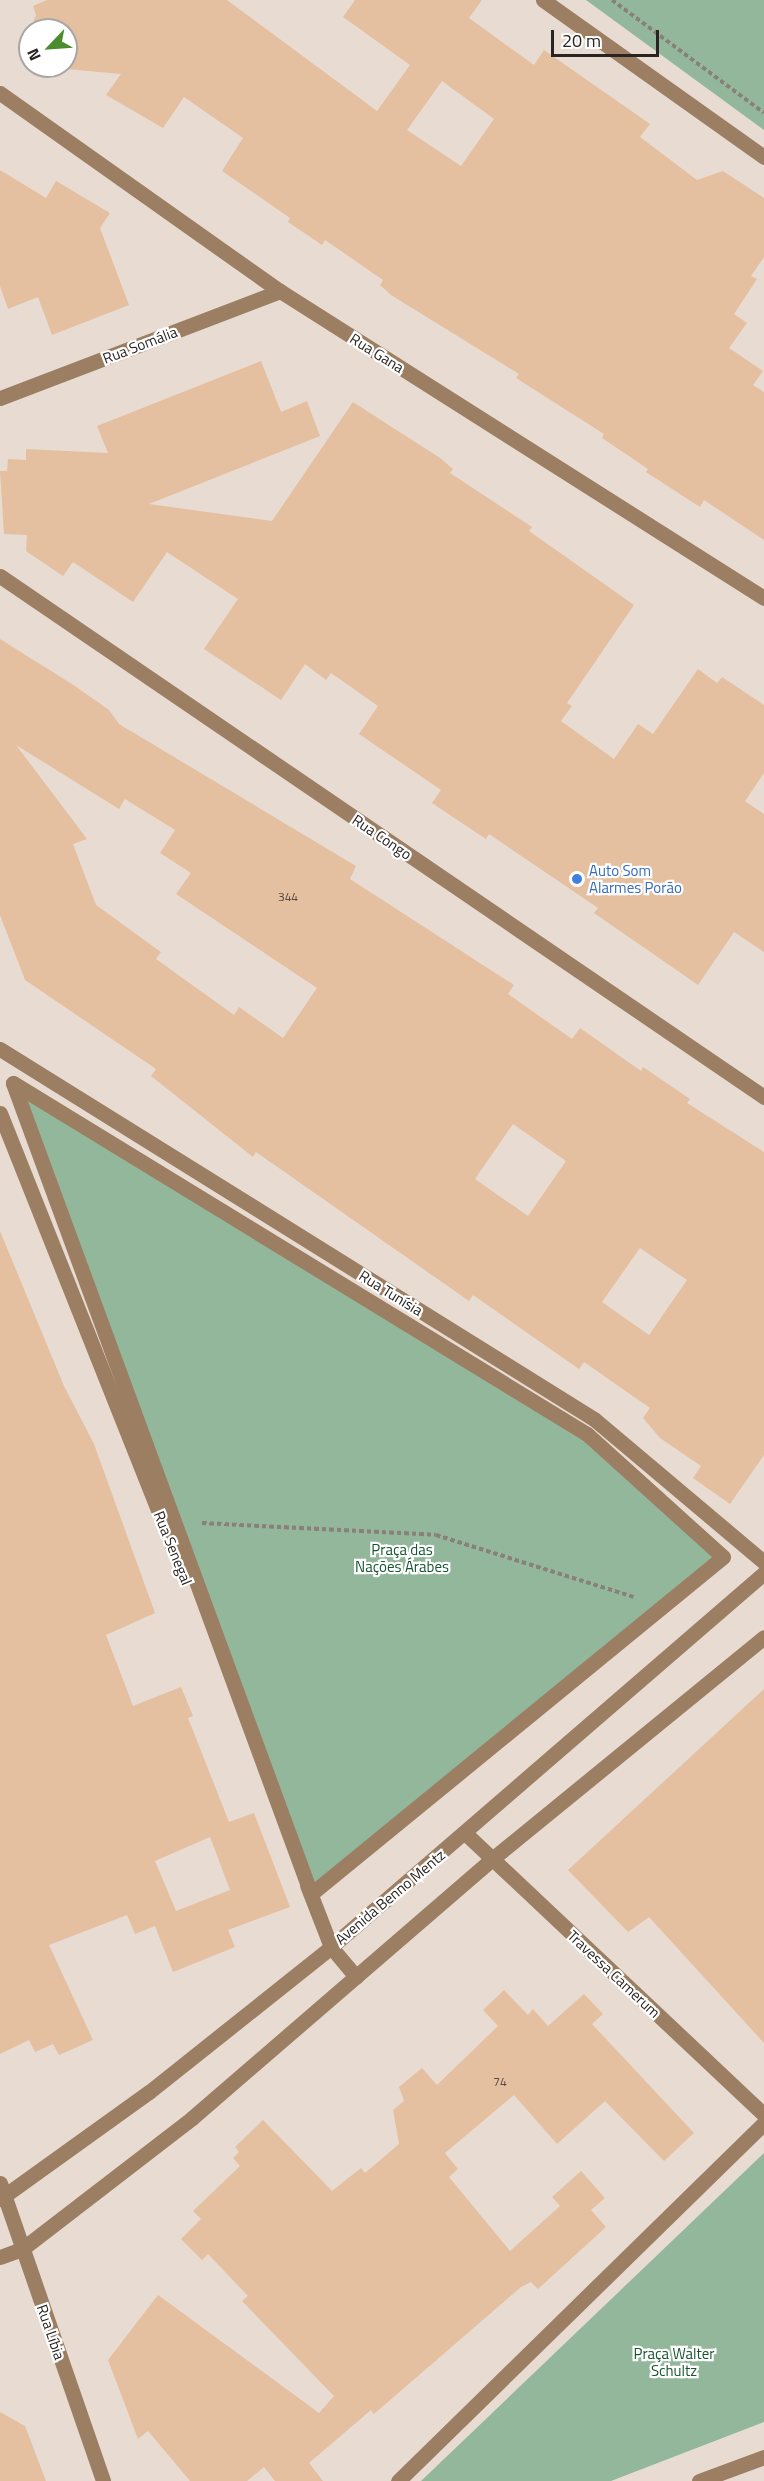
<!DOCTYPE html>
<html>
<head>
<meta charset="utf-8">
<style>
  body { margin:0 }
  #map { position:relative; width:764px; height:2481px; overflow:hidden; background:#e8dcd2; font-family:"Titillium Web",sans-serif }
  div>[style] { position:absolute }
  .green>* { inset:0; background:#92b79b }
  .building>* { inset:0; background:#e4bfa0 }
  .path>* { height:4px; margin-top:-2px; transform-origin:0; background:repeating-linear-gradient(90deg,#888079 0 4.5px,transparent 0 7.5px) }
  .minor>* { height:15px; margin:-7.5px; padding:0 7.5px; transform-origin:7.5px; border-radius:7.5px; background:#9c7e63 }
  .dots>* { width:16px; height:16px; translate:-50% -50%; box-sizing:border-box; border:3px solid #fff; border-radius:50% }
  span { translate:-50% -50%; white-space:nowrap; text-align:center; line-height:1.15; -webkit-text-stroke:4.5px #fff; paint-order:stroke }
  .number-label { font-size:12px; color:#584b41 }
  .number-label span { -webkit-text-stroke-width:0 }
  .street-label { font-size:15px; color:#292421 }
  .shop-label { font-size:15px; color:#366cbe }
  .left { translate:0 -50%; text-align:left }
  .park-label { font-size:15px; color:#185630 }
  .north { position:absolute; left:18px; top:18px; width:60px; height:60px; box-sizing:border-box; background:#fff; border:2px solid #a9a7a6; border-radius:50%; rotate:245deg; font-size:16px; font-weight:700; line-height:24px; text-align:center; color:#292421 }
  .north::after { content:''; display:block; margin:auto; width:21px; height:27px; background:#4c8c2e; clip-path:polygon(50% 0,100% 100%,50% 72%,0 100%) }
  .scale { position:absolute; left:551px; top:30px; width:108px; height:27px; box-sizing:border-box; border:3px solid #292421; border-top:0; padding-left:8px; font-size:18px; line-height:21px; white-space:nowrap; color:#292421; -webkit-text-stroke:4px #fff; paint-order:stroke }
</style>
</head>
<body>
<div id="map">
  <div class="green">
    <i style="clip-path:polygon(586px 0,764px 0,764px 130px)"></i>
    <i style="clip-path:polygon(13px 1083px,587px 1434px,723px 1557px,311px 1894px)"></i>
    <i style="clip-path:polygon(764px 2153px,764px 2422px,611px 2481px,421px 2481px)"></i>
  </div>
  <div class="building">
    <i style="clip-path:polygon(evenodd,47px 0,227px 0,377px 111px,410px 65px,343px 17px,355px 0,482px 0,469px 18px,534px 65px,544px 50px,650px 124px,640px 137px,697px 180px,723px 171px,764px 198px,764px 257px,751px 276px,757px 279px,734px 314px,747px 323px,729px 348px,763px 371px,753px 385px,764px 392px,764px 540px,704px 500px,700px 507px,646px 472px,648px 469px,602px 438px,604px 434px,516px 378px,519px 374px,391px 295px,380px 285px,383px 280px,325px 240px,322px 245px,288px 222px,290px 218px,222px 171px,243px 138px,184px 97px,163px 128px,106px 95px,121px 74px,66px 69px,66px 30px,30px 30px,36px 15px,33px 6px,47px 0,442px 81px,494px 119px,461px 166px,407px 130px,442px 81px)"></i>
    <i style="clip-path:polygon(0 170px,46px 198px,56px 181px,110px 213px,100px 228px,129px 305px,52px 335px,38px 297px,8px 309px,0 286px)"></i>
    <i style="clip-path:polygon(261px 361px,281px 412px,307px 401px,320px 436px,149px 504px,272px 521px,353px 402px,440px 458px,453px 469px,450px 473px,532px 527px,529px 531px,634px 605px,567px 703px,572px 706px,561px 721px,614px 759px,638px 724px,653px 734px,698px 669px,717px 683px,722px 677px,764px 705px,764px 773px,745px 801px,764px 814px,764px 952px,734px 932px,698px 985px,594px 913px,598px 908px,489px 834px,486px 839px,432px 803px,441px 790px,359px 734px,378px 706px,331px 673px,326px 680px,305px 664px,281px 700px,204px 649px,238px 599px,167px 552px,133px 602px,73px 562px,63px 576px,26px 551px,27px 535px,4px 534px,0 471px,7px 471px,8px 459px,26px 460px,26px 449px,108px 453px,97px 426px)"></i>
    <i style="clip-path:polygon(evenodd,0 639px,75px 686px,109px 710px,119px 724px,356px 866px,350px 879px,514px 985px,508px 994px,572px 1039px,580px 1028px,641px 1071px,643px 1067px,690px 1099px,687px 1103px,764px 1152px,764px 1455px,730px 1504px,693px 1478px,701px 1466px,660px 1438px,643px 1418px,650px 1408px,584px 1362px,579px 1369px,473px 1295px,469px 1301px,256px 1152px,253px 1157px,151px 1076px,156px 1069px,25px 980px,0 915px,0 639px,16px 745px,119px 809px,125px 799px,175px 830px,160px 853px,191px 873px,176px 894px,317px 988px,283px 1038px,239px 1007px,234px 1015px,156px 959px,161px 952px,96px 905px,73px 844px,87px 839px,16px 745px,0 639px,513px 1124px,566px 1161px,528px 1216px,475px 1179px,513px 1124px,0 639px,640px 1248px,687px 1280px,649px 1335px,602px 1302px,640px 1248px)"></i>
    <i style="clip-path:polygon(evenodd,0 1231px,64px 1386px,94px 1444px,155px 1613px,106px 1635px,133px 1706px,181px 1687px,193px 1716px,188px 1718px,229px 1822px,254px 1813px,290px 1907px,228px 1930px,235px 1947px,173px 1972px,155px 1926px,135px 1934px,127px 1915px,49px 1945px,93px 2040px,59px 2055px,53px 2044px,35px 2052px,29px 2040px,0 2054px,0 1231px,210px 1837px,230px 1890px,176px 1911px,155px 1861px,210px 1837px)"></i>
    <i style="clip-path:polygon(764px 1689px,764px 2043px,649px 1917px,628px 1932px,568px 1870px)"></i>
    <i style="clip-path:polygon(504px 1990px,528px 2015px,533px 2009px,548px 2026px,584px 1994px,603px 2014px,592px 2024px,694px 2133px,664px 2161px,605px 2101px,557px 2144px,514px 2095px,445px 2153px,458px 2169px,449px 2177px,510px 2251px,560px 2206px,552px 2197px,581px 2171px,605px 2198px,591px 2210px,606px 2227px,538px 2289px,531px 2282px,521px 2287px,374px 2414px,371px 2410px,309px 2463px,323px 2481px,275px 2481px,264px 2467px,247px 2481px,190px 2481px,148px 2431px,138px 2439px,108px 2360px,158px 2295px,319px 2413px,334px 2396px,242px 2301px,248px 2296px,208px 2254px,202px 2260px,181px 2239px,201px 2219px,193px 2211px,240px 2166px,233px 2158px,239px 2152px,235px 2147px,263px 2120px,332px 2191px,361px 2168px,365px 2173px,399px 2144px,393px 2110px,404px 2101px,399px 2087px,422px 2068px,437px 2085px,498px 2026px,483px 2010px)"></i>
    <i style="clip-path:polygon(0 2412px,25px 2426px,46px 2481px,0 2481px)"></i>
  </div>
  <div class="path">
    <i style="left:612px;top:0;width:189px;rotate:36.6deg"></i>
    <i style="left:202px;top:1523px;width:234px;rotate:2.9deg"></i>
    <i style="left:436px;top:1535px;width:207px;rotate:17.4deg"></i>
  </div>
  <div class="minor">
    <i style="left:543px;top:0;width:271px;rotate:35.4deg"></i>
    <i style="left:0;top:93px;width:343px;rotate:35.3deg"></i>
    <i style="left:280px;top:291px;width:573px;rotate:32.39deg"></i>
    <i style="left:0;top:398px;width:300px;rotate:-20.9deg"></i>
    <i style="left:0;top:576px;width:925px;rotate:34.29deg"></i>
    <i style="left:0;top:1049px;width:700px;rotate:31.92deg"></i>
    <i style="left:594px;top:1419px;width:222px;rotate:40.1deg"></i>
    <i style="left:13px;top:1083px;width:673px;rotate:31.45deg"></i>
    <i style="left:587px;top:1434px;width:183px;rotate:42.1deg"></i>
    <i style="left:723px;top:1557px;width:532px;rotate:140.72deg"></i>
    <i style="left:311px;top:1894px;width:864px;rotate:-110.18deg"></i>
    <i style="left:0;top:1113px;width:477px;rotate:68.3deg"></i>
    <i style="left:465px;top:1833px;width:411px;rotate:43.3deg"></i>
    <i style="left:307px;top:1885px;width:66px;rotate:68.8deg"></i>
    <i style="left:331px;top:1947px;width:39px;rotate:50deg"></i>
    <i style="left:0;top:2183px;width:315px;rotate:70.9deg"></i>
    <i style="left:0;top:2199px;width:183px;rotate:-35.7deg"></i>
    <i style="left:149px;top:2092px;width:233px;rotate:-38.5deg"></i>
    <i style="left:331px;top:1947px;width:572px;rotate:-40.82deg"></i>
    <i style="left:0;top:2257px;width:23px;rotate:-20deg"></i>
    <i style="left:22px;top:2249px;width:215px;rotate:-37.6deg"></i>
    <i style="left:192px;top:2118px;width:396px;rotate:-40.8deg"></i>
    <i style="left:492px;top:1859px;width:351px;rotate:-39.2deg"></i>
    <i style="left:398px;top:2481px;width:512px;rotate:-44.37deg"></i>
    <i style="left:699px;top:2481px;width:69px;rotate:-20.3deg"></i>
  </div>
  <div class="dots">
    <i style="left:577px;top:879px;background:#3f7fe0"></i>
  </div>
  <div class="number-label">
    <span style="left:288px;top:897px">344</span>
    <span style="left:500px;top:2082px">74</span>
  </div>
  <div class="street-label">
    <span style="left:140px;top:345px;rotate:-21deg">Rua Somália</span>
    <span style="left:377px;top:353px;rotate:32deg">Rua Gana</span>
    <span style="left:382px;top:837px;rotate:34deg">Rua Congo</span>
    <span style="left:391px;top:1293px;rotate:32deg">Rua Tunísia</span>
    <span style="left:173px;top:1548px;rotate:68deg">Rua Senegal</span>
    <span style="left:390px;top:1897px;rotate:-40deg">Avenida Benno Mentz</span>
    <span style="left:614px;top:1974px;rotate:43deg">Travessa Camerum</span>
    <span style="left:51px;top:2332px;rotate:71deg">Rua Líbia</span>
  </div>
  <div class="shop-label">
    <span class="left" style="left:589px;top:879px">Auto Som<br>Alarmes Porão</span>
  </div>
  <div class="park-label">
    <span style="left:402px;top:1558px">Praça das<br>Nações Árabes</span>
    <span style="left:674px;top:2362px">Praça Walter<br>Schultz</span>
  </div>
  <div class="north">N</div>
  <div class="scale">20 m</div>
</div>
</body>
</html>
